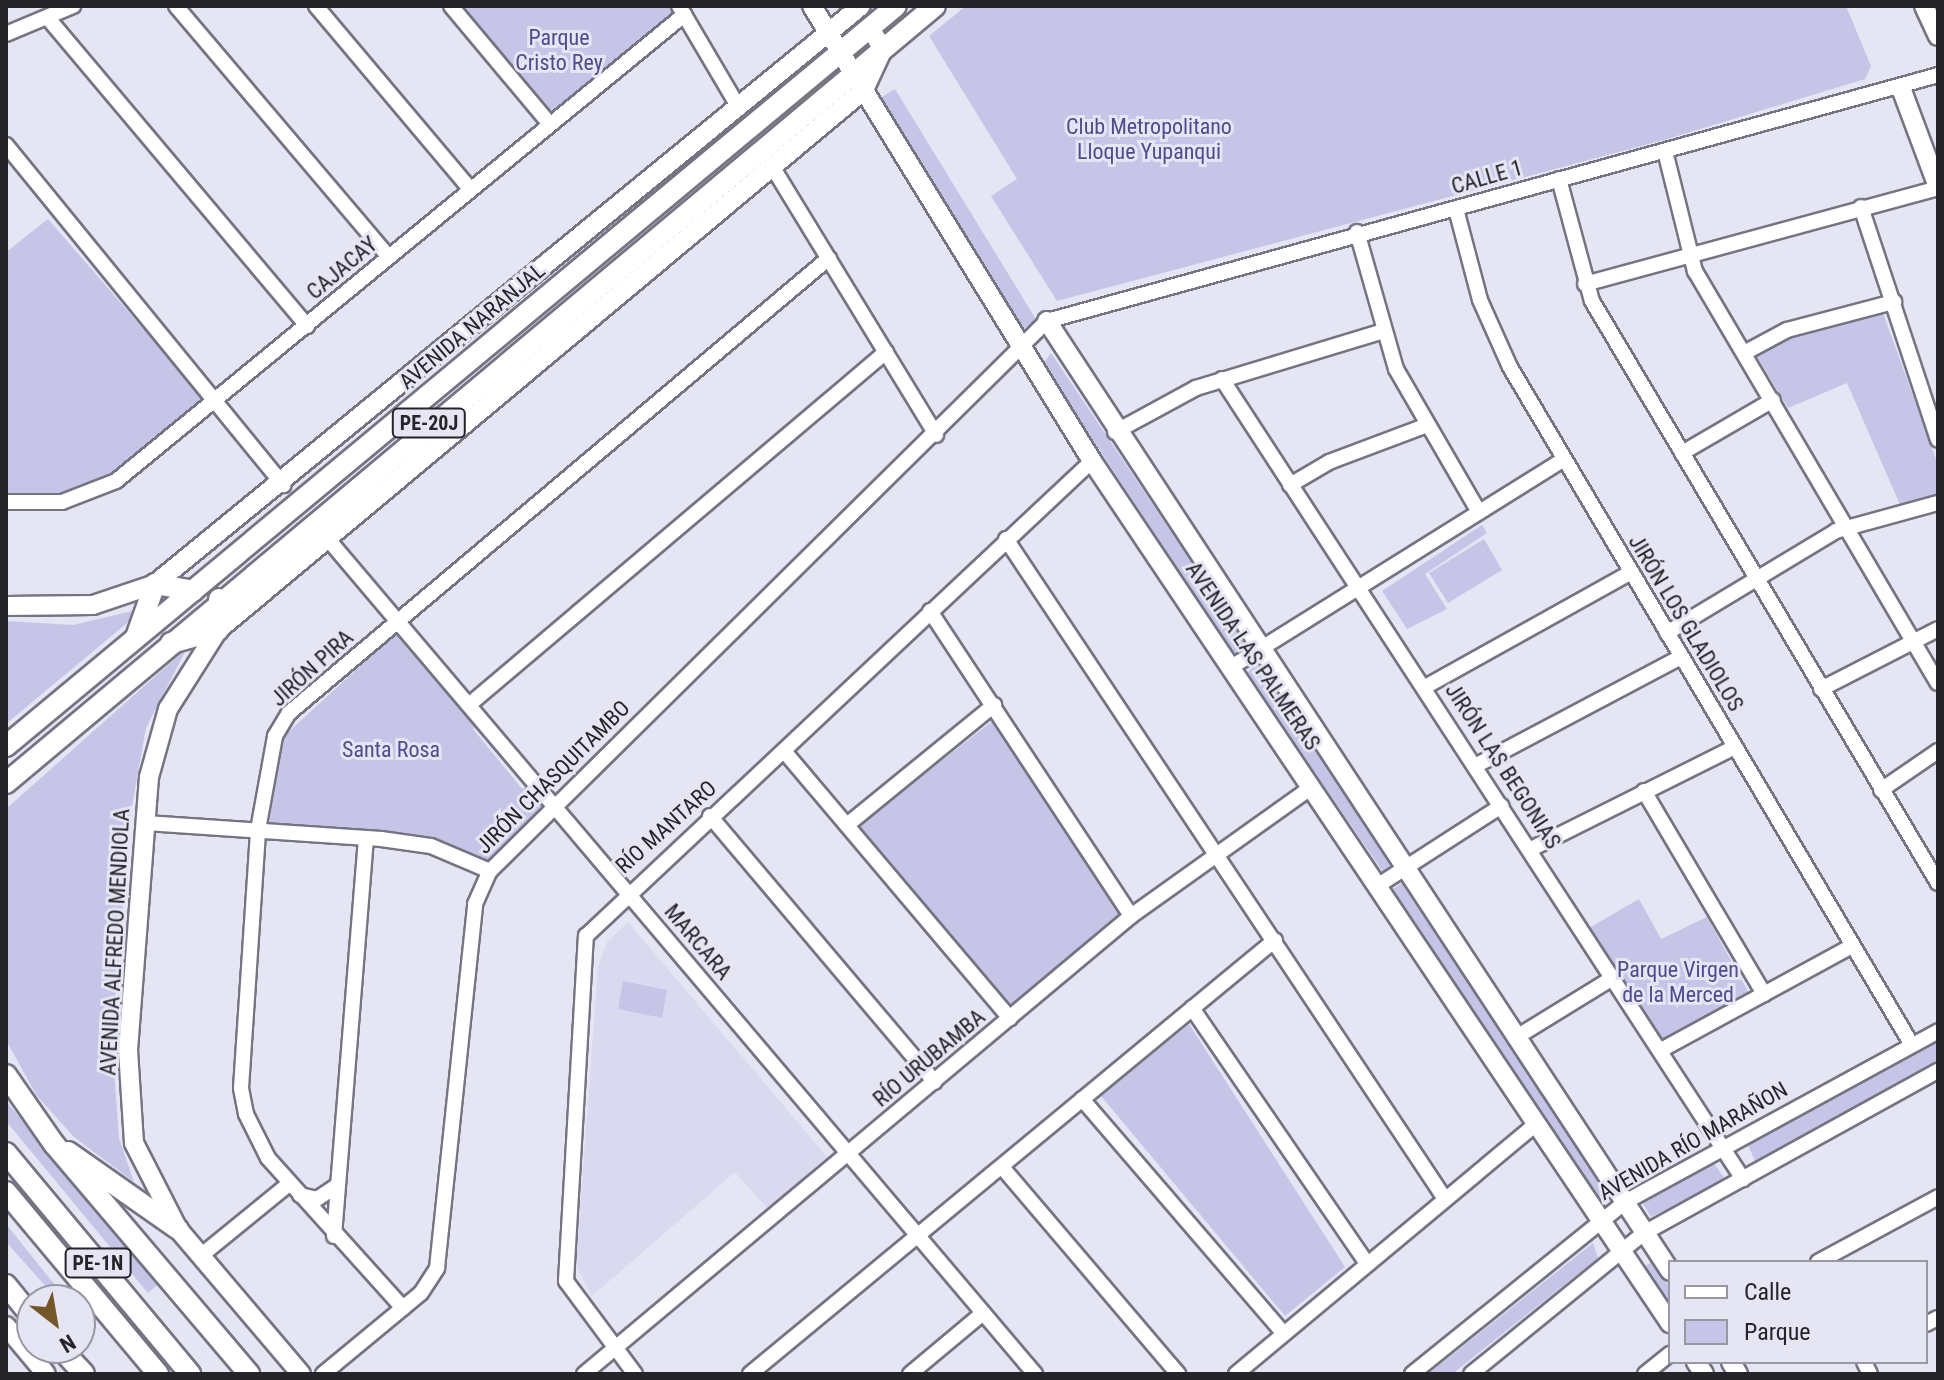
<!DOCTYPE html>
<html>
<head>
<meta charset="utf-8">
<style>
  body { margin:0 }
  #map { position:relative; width:1944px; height:1380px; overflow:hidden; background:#e5e5f4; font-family:"Roboto Condensed",sans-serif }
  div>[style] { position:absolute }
  .built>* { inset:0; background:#dad9ef }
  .green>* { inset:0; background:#c7c5e7 }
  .roads { filter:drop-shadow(2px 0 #747482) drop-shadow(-2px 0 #747482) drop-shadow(0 2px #747482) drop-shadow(0 -2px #747482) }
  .minor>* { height:14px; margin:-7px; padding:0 7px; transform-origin:7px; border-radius:7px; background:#fff }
  .major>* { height:18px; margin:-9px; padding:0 9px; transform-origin:9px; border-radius:9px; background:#fff }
  .highway>* { height:20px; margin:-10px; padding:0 10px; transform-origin:10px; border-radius:10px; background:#fff }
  span { translate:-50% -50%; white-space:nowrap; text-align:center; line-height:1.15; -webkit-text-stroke:6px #e5e5f4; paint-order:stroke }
  .shield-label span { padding:2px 6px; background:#e5e5f4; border:2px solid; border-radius:6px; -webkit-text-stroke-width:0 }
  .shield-label { font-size:20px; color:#242429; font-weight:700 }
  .park-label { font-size:22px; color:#534a8d }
  .street-label { font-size:22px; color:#242429 }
  .frame { position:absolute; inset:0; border:8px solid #242429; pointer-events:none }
  .legend { position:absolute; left:1668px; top:1260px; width:260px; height:104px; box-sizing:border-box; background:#e5e5f4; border:2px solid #9898a3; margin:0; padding:10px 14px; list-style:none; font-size:24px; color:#242429 }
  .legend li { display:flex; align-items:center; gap:16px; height:40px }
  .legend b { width:40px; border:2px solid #9898a3 }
  .north { position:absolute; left:16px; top:1284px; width:80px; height:80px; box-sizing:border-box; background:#e5e5f4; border:2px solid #9898a3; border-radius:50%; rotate:149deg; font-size:22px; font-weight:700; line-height:32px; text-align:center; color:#242429 }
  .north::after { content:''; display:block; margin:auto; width:28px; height:36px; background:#73572a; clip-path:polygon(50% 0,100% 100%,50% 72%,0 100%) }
</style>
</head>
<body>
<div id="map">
  <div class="built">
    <i style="clip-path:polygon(628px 922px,827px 1157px,768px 1209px,735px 1172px,592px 1296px,576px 1265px,598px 967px,607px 942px)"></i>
  </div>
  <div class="green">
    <i style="clip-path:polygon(463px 6px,669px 6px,675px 16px,553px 114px)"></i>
    <i style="clip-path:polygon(966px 6px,1846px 6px,1871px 66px,1865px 79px,1664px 140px,1057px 301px,991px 196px,1017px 179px,929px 36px)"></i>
    <i style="clip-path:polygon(895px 89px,1037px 321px,1020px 330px,880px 98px)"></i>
    <i style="clip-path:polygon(48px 219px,205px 400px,105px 481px,64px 497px,6px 495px,6px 252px)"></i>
    <i style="clip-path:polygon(1883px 313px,1938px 465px,1938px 496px,1901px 507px,1847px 383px,1788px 408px,1755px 353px,1788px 335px)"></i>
    <i style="clip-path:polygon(1051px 353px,1250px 649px,1242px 655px,1232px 651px,1043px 364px)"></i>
    <i style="clip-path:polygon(1482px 525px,1487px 533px,1425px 574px,1447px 609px,1407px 629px,1382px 591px)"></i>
    <i style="clip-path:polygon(1484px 539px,1502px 570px,1448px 603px,1429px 573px)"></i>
    <i style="clip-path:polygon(145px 608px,6px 724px,6px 621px,73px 625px)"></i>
    <i style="clip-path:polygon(397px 632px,479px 723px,473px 729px,522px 789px,530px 784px,542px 799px,541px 808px,482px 865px,393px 834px,269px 823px,283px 737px)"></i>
    <i style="clip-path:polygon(187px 648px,146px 728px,129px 823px,112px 1042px,119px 1138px,134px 1182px,74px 1137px,37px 1096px,7px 1042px,6px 809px)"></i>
    <i style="clip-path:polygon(1259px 660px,1390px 865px,1385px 875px,1247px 673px)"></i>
    <i style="clip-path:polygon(995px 719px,1124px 916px,1008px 1010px,856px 828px)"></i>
    <i style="clip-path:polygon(1402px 883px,1609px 1193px,1589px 1203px,1390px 891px)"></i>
    <i style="clip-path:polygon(1639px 899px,1661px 939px,1707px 917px,1750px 995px,1663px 1043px,1589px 928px)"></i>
    <i style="clip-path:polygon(623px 981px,667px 990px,662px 1018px,618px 1009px)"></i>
    <i style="clip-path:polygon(1189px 1024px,1345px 1267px,1285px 1316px,1101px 1096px)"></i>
    <i style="clip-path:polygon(1938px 1042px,1938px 1064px,1756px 1163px,1748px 1145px)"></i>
    <i style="clip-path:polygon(6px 1101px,159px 1284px,148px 1293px,6px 1121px)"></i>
    <i style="clip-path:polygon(1712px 1161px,1726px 1180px,1651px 1217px,1642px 1202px)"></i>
    <i style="clip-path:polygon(6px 1224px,67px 1300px,58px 1300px,6px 1242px)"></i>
    <i style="clip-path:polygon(1593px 1243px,1598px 1258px,1452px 1374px,1428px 1374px)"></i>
    <i style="clip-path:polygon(1651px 1262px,1670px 1287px,1670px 1315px,1639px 1271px)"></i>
  </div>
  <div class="roads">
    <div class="minor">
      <i style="left:176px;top:6px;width:329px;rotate:49.7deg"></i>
      <i style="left:316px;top:6px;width:238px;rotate:49.9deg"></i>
      <i style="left:451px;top:6px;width:151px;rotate:50.1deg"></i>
      <i style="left:679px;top:6px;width:116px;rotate:59.5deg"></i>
      <i style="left:47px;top:17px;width:404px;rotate:49.9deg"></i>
      <i style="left:6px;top:34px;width:73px;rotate:-22.7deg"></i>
      <i style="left:6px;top:145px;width:439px;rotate:50.8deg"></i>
      <i style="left:1665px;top:151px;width:124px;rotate:76deg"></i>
      <i style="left:1695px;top:271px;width:478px;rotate:59.5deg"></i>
      <i style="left:772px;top:166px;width:315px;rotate:58.6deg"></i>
      <i style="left:1559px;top:179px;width:126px;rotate:74.9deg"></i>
      <i style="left:1592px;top:301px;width:677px;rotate:59.27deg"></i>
      <i style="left:1861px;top:207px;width:245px;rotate:71.7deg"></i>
      <i style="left:1456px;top:209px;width:94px;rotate:75.2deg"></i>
      <i style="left:1480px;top:300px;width:73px;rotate:65.9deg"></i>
      <i style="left:1510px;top:367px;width:788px;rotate:59.34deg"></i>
      <i style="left:1357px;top:232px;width:142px;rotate:74.1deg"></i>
      <i style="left:1396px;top:369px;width:165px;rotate:59.9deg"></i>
      <i style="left:1585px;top:284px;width:366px;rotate:-15.2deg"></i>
      <i style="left:1746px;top:352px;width:47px;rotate:-28.2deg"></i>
      <i style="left:1787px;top:330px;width:111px;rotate:-14.7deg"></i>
      <i style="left:1222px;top:379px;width:955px;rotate:56.93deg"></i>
      <i style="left:1115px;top:432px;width:92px;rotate:-28.5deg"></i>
      <i style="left:1196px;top:388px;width:196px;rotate:-16.9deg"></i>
      <i style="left:1682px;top:453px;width:105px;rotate:-30.2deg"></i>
      <i style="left:1290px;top:485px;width:45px;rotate:-30.5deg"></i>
      <i style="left:1329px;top:462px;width:103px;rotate:-20.6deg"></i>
      <i style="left:6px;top:502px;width:56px"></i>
      <i style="left:62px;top:502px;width:58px;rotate:-21.3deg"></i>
      <i style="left:116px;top:481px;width:735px;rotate:-39.37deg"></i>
      <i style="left:327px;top:538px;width:1096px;rotate:49.74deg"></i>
      <i style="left:1006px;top:539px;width:793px;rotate:56.37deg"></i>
      <i style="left:930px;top:611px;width:365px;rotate:56.6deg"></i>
      <i style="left:1667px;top:633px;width:197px;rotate:-31.1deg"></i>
      <i style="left:1836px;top:531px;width:106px;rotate:-15.4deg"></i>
      <i style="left:1233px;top:666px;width:390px;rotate:-32deg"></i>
      <i style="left:1425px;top:687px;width:235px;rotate:-29.1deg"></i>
      <i style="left:1821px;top:689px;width:131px;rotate:-27.1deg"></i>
      <i style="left:470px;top:704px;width:545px;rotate:-40.24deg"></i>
      <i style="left:784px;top:751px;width:350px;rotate:49.8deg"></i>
      <i style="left:1475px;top:766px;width:233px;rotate:-27.9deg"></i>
      <i style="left:1881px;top:790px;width:69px;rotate:-34.4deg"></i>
      <i style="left:1644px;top:791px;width:236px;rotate:59.4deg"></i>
      <i style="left:710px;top:816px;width:348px;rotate:49.8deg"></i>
      <i style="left:146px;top:823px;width:236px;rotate:3.9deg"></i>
      <i style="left:381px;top:839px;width:50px;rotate:8deg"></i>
      <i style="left:431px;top:846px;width:64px;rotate:23deg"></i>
      <i style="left:847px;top:825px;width:190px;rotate:-39.2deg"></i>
      <i style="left:1531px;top:849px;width:228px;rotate:-26.6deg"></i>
      <i style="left:1377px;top:886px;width:148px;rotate:-32.8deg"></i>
      <i style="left:1192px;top:1008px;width:310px;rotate:55.6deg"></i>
      <i style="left:1515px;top:1038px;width:116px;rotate:-31.6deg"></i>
      <i style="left:1661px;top:1050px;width:217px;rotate:-28.6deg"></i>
      <i style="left:1082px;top:1099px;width:308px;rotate:49.3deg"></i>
      <i style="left:1002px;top:1167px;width:272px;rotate:49.6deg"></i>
      <i style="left:300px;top:1195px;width:17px;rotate:13deg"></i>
      <i style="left:317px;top:1199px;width:25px;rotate:-34deg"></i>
      <i style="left:334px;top:1236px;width:399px;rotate:-85.4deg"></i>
      <i style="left:203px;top:1254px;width:112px;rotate:-39.2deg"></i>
      <i style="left:1818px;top:1262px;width:136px;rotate:-28.4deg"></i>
      <i style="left:403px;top:1308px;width:202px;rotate:-132deg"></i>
      <i style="left:268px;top:1158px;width:49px;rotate:-116.6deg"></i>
      <i style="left:246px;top:1114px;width:26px;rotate:-101deg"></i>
      <i style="left:241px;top:1088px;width:259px;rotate:-86.2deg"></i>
      <i style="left:258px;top:830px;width:96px;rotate:-79.7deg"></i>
      <i style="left:275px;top:736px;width:27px;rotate:-59deg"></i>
      <i style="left:289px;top:713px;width:706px;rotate:-40.12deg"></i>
      <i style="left:1926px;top:1324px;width:13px;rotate:-27deg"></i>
      <i style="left:1864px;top:1362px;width:13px;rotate:63deg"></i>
      <i style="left:323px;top:1374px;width:127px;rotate:-39.6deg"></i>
      <i style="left:421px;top:1293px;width:30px;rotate:-57deg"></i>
      <i style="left:437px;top:1268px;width:366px;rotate:-84deg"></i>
      <i style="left:475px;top:904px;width:36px;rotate:-66deg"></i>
      <i style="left:490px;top:871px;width:783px;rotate:-44.64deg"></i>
      <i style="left:1047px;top:321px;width:924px;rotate:-15.43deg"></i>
      <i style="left:584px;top:1374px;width:713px;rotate:-39.94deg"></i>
      <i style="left:1131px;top:916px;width:222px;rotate:-35.5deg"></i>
      <i style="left:635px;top:1374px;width:116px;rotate:-126.6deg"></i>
      <i style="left:566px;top:1281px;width:346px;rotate:-86.7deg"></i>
      <i style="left:586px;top:936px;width:694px;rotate:-43.19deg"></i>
      <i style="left:750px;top:1374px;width:681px;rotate:-39.58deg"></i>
      <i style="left:910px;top:1374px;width:95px;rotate:-39.9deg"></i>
      <i style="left:1236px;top:1374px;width:388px;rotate:-39.8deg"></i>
      <i style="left:1412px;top:1374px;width:274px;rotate:-38.9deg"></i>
      <i style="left:1625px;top:1202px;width:357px;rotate:-28.6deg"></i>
      <i style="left:1471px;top:1374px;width:223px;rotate:-39.2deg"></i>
      <i style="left:1644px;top:1233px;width:336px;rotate:-28.9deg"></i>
      <i style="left:1645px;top:1374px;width:32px;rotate:-39deg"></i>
    </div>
    <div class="major">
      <i style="left:812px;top:6px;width:534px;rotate:58.39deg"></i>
      <i style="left:1092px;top:461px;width:1038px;rotate:56.16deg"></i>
      <i style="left:1924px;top:6px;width:33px;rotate:65deg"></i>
      <i style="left:1901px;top:88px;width:106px;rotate:69.5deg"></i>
      <i style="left:1047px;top:321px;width:1136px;rotate:56.74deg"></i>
      <i style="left:6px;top:606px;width:87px;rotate:-0.7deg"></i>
      <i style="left:93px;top:605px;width:65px;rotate:-18.7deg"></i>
      <i style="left:155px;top:584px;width:912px;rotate:-39.31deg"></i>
      <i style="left:6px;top:1326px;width:62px;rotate:50.2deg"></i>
      <i style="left:1696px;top:1362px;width:14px;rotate:56deg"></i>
      <i style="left:1731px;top:1362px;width:14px;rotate:60deg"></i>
      <i style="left:301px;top:1374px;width:190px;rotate:-130.3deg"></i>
      <i style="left:178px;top:1229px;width:97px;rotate:-117.1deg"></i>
      <i style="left:134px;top:1143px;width:93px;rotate:-93.7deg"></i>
      <i style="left:128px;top:1050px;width:274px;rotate:-85.6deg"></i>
      <i style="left:149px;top:777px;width:71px;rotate:-74.4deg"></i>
      <i style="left:168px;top:709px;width:93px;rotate:-57.7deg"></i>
      <i style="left:218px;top:630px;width:842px;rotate:-39.89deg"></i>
      <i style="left:864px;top:90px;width:45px;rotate:-65.1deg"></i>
      <i style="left:883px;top:49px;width:25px;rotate:-122deg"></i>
    </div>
    <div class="highway">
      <i style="left:136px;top:637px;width:56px;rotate:-70.3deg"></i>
      <i style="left:155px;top:584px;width:39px;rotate:10deg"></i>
      <i style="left:171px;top:643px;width:49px;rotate:-15.5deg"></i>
      <i style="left:218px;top:630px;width:31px;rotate:-88deg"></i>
      <i style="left:6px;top:746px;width:1157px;rotate:-39.74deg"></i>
      <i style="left:6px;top:783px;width:1211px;rotate:-39.91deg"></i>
      <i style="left:6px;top:1075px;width:84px;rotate:55.2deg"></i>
      <i style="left:54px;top:1144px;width:302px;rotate:49.7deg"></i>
      <i style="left:68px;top:1152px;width:134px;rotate:35deg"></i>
      <i style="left:6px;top:1153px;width:288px;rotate:50.2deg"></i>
      <i style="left:6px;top:1192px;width:237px;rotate:50.1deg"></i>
      <i style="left:6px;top:1285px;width:41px;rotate:50.9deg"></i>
      <i style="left:60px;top:1348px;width:35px;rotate:47deg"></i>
    </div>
  </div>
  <div class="shield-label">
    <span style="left:429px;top:423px">PE-20J</span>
    <span style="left:98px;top:1263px">PE-1N</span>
  </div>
  <div class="park-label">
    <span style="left:559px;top:50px">Parque<br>Cristo Rey</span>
    <span style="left:1149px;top:139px">Club Metropolitano<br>Lloque Yupanqui</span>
    <span style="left:391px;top:750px">Santa Rosa</span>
    <span style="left:1678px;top:982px">Parque Virgen<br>de la Merced</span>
  </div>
  <div class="street-label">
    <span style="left:1487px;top:177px;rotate:-16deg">CALLE 1</span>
    <span style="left:342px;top:268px;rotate:-40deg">CAJACAY</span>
    <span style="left:472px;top:326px;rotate:-40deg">AVENIDA NARANJAL</span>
    <span style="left:1686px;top:623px;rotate:59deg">JIRÓN LOS GLADIOLOS</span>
    <span style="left:1253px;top:656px;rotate:56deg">AVENIDA LAS PALMERAS</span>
    <span style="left:312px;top:668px;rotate:-42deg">JIRÓN PIRA</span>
    <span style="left:1503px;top:766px;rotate:57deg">JIRÓN LAS BEGONIAS</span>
    <span style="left:553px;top:777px;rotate:-45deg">JIRÓN CHASQUITAMBO</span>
    <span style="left:666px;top:827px;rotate:-42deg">RÍO MANTARO</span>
    <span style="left:115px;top:942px;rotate:-87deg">AVENIDA ALFREDO MENDIOLA</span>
    <span style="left:698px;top:942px;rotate:50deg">MARCARA</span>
    <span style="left:929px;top:1058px;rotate:-40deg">RÍO URUBAMBA</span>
    <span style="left:1693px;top:1141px;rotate:-30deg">AVENIDA RÍO MARAÑON</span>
  </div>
  <div class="frame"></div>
  <ul class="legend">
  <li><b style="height:10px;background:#fff"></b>Calle</li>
  <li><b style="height:22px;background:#c7c5e7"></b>Parque</li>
  </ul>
  <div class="north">N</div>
</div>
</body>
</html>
